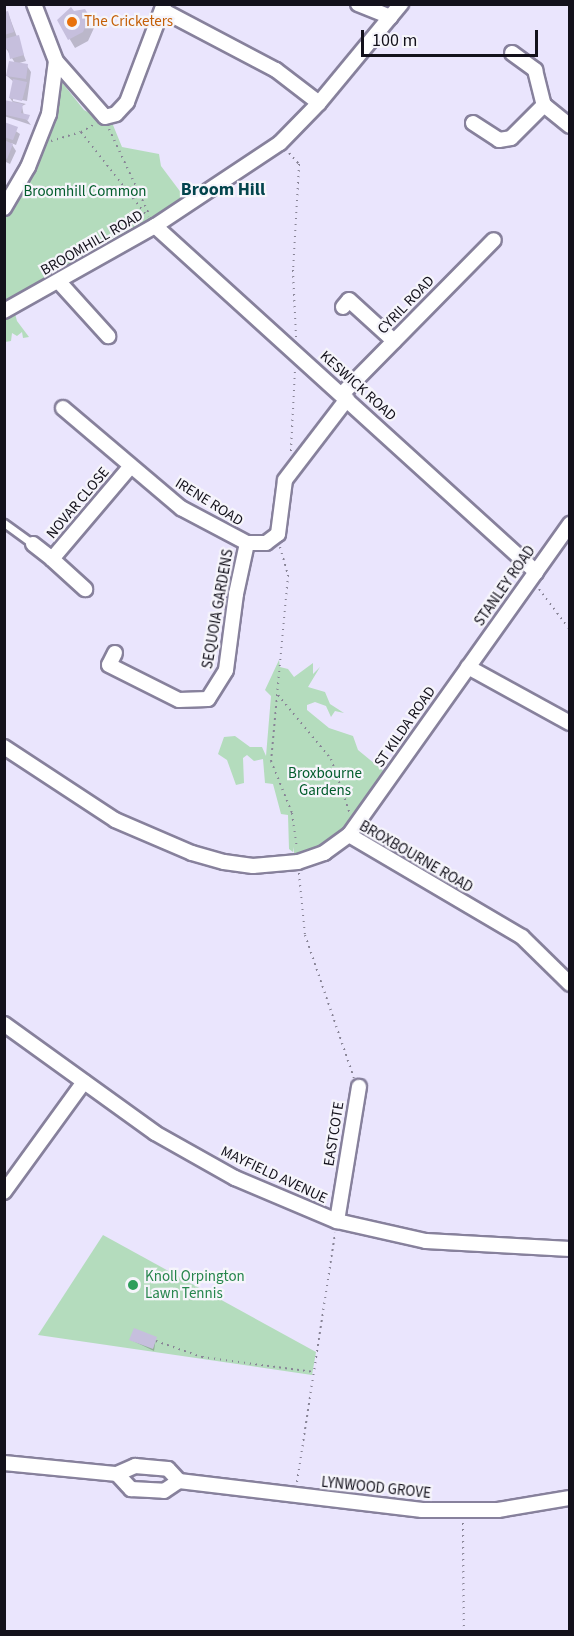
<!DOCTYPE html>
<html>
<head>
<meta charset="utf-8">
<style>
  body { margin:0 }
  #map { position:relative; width:574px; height:1636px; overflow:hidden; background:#eae5fd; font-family:"Source Sans 3",sans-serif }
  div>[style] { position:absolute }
  .green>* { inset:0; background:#b4dcbd }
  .shadow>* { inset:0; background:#0003 }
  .building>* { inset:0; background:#c6bfdd }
  .path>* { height:2px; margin-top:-1px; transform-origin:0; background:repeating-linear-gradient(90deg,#888496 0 1.5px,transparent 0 6px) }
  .roads { filter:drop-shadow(2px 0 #87819c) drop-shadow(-2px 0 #87819c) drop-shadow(0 2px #87819c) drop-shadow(0 -2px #87819c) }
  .lane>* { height:7px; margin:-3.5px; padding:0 3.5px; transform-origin:3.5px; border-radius:3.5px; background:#fff }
  .street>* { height:14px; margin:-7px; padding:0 7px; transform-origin:7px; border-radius:7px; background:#fff }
  .dots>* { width:16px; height:16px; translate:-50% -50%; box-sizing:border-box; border:3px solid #f6f5fb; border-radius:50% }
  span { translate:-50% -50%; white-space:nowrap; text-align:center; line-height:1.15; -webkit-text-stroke:4.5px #f6f5fb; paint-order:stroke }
  .food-label { font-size:15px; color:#c56008 }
  .left { translate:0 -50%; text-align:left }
  .park-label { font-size:15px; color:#025c2c }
  .street-label { font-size:15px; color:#13111b }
  .leisure-label { font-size:15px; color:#27864d }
  .quarter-label { font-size:18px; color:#02444c; font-weight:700 }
  .frame { position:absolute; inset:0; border:6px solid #13111b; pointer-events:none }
  .scale { position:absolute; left:361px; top:30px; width:177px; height:27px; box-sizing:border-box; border:3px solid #13111b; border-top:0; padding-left:8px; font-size:18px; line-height:21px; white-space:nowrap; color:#13111b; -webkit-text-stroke:4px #f6f5fb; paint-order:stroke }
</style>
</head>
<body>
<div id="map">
  <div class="green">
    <i style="clip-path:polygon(60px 80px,84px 110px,113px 125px,122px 147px,159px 154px,161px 166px,185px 198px,5px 306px,4px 203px)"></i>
    <i style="clip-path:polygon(14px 310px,17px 321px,29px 337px,23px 338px,22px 332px,17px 336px,12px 333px,11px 341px,5px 342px,5px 313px)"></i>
    <i style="clip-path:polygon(279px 660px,280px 667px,288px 669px,294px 677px,313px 663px,313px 674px,320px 667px,308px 687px,325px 692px,330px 704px,344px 713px,335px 711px,331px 717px,326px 706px,315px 702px,307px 705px,307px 710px,329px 728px,353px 736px,358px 750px,386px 773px,335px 838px,295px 858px,293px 847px,293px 852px,289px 849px,288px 815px,281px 814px,273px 784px,265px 783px,263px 759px,254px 761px,247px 755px,243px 758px,244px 783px,236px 785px,227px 760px,218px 754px,224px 737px,235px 736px,250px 747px,262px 747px,266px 756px,271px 696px,265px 690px)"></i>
    <i style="clip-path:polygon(103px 1235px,316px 1352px,312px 1375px,38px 1335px)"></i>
  </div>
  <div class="shadow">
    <i style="clip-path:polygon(71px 9px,73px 13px,84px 10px,94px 28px,88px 41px,75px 48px,59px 21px)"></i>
    <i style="clip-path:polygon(8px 13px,26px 61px,16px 64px,27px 66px,31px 72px,27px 101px,13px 98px,13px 101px,26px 104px,22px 106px,24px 116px,31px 125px,4px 116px,4px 102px,14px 104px,10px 98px,14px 82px,7px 76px,15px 63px,4px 45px)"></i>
    <i style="clip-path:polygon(4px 123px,20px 134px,16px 145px,11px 143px,16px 151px,10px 164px,4px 161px)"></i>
    <i style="clip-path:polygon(156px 1338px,154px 1351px,131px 1340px)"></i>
  </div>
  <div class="building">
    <i style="clip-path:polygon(71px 7px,74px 11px,85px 9px,90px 17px,83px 32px,68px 40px,57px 20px)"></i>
    <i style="clip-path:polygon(8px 11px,14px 32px,4px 35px,4px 12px)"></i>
    <i style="clip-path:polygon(19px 35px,24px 55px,10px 59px,8px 49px,4px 50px,4px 39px)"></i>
    <i style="clip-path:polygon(9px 61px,28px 64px,26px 79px,6px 76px)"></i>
    <i style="clip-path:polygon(13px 79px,27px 82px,22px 101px,9px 98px)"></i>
    <i style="clip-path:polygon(4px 100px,23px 104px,21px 113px,30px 115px,28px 120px,6px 115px)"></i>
    <i style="clip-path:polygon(4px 122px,18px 127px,13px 140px,4px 137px)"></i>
    <i style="clip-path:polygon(4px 140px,13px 144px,7px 159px,4px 157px)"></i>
    <i style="clip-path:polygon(134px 1328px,157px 1337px,153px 1349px,129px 1340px)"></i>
  </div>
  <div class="path">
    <i style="left:109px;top:129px;width:96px;rotate:64.8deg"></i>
    <i style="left:81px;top:132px;width:108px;rotate:51.8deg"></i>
    <i style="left:51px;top:141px;width:31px;rotate:-17deg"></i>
    <i style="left:81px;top:132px;width:16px;rotate:-30deg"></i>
    <i style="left:289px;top:153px;width:15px;rotate:48deg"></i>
    <i style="left:299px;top:164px;width:106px;rotate:93.2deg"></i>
    <i style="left:293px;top:270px;width:67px;rotate:87.4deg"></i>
    <i style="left:291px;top:451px;width:81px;rotate:-87.2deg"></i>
    <i style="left:280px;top:547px;width:29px;rotate:74deg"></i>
    <i style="left:288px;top:575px;width:187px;rotate:95.2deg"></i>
    <i style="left:271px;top:761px;width:56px;rotate:68deg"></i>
    <i style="left:292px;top:813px;width:36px;rotate:82deg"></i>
    <i style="left:539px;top:589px;width:51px;rotate:52.9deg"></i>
    <i style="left:278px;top:695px;width:83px;rotate:50.4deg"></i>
    <i style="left:331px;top:759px;width:58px;rotate:70.9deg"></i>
    <i style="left:299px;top:873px;width:62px;rotate:84.5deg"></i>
    <i style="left:305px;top:935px;width:151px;rotate:71.1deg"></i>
    <i style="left:156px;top:1341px;width:49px;rotate:19.2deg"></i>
    <i style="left:202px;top:1357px;width:113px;rotate:7.6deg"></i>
    <i style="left:297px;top:1482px;width:252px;rotate:-81.3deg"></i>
    <i style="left:463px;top:1523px;width:109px;rotate:89.5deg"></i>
  </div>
  <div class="roads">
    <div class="lane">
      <i style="left:4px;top:523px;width:36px;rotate:36deg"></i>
    </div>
    <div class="street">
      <i style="left:358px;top:4px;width:35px;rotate:22deg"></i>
      <i style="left:162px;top:10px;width:129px;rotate:27.8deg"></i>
      <i style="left:276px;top:70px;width:54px;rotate:37.5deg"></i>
      <i style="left:512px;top:53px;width:29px;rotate:36deg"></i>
      <i style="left:535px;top:70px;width:36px;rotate:76deg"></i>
      <i style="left:544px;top:105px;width:33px;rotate:39deg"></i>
      <i style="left:56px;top:61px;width:74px;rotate:48.8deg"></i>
      <i style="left:105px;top:117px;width:11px;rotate:-15deg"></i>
      <i style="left:116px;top:114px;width:16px;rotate:-47deg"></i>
      <i style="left:127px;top:102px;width:105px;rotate:-69.3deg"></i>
      <i style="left:473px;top:123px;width:31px;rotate:33deg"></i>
      <i style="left:499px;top:140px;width:12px;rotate:-9deg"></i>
      <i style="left:511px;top:138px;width:47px;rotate:-45deg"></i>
      <i style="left:4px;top:208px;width:48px;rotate:-59.7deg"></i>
      <i style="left:28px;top:167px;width:57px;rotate:-68.4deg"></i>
      <i style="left:49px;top:114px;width:53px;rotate:-82.5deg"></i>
      <i style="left:56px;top:61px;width:61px;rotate:-111.1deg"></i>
      <i style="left:155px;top:226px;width:515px;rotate:42.24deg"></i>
      <i style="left:60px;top:283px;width:72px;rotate:47.8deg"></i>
      <i style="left:343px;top:307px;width:9px;rotate:-49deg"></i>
      <i style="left:349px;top:300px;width:61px;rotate:42.3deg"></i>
      <i style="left:4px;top:311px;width:173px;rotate:-29.4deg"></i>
      <i style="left:155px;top:226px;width:150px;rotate:-33.6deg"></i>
      <i style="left:280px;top:143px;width:56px;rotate:-45.7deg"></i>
      <i style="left:319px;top:103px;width:129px;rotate:-50.4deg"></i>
      <i style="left:342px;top:394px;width:216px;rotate:-45.4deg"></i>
      <i style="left:63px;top:408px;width:155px;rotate:40.3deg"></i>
      <i style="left:181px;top:508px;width:75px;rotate:27.9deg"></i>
      <i style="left:247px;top:543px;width:19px"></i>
      <i style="left:266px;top:543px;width:15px;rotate:-37deg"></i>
      <i style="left:278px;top:534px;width:54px;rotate:-82.6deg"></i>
      <i style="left:285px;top:480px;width:102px;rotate:-52.6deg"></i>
      <i style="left:33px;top:544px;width:24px;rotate:38deg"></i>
      <i style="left:52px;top:559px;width:121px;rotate:-49.7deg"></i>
      <i style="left:52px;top:559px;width:45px;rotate:42.3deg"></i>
      <i style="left:115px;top:653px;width:13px;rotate:117deg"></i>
      <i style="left:109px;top:665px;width:78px;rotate:26.6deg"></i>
      <i style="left:179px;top:700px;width:29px;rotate:-2deg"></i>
      <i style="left:208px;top:699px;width:34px;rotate:-58deg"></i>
      <i style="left:226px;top:670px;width:77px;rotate:-82.5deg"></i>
      <i style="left:236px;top:594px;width:52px;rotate:-77.8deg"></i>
      <i style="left:468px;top:667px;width:116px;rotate:28.8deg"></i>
      <i style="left:4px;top:747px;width:133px;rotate:33.3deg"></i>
      <i style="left:115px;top:820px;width:84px;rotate:23.2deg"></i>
      <i style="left:192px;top:853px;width:33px;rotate:16deg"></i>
      <i style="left:224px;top:862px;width:29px;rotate:8deg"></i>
      <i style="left:253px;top:866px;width:45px;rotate:-5.1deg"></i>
      <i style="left:298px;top:862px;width:28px;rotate:-19deg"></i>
      <i style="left:324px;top:853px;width:31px;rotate:-36deg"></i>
      <i style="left:349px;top:835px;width:201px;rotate:30.5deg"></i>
      <i style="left:522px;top:937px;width:67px;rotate:44.4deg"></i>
      <i style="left:349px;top:835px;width:382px;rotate:-54.6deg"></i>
      <i style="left:4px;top:1024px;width:186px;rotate:35.8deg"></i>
      <i style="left:155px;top:1133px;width:92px;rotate:29.4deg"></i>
      <i style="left:235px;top:1178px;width:111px;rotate:22.9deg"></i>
      <i style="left:337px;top:1221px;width:91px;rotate:12.7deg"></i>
      <i style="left:426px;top:1241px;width:144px;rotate:3.2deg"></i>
      <i style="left:4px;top:1192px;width:136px;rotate:-54deg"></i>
      <i style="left:337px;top:1221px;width:136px;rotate:-80.7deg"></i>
      <i style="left:4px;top:1463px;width:114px;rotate:5.6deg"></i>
      <i style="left:117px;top:1474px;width:20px;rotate:-24deg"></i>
      <i style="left:135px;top:1466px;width:33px;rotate:5deg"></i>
      <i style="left:168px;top:1469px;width:16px;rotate:47deg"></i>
      <i style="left:179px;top:1481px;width:245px;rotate:6.8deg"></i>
      <i style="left:422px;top:1510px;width:76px"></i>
      <i style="left:498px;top:1510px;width:73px;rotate:-9.5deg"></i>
      <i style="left:117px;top:1474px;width:21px;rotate:47deg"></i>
      <i style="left:131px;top:1489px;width:33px;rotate:3deg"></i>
      <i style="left:164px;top:1491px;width:18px;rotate:-34deg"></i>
    </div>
  </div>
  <div class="dots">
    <i style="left:72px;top:22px;background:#e8710a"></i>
    <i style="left:133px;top:1285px;background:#2e9e5b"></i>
  </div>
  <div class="food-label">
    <span class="left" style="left:84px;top:22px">The Cricketers</span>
  </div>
  <div class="park-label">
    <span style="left:85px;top:192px">Broomhill Common</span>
    <span style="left:325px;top:782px">Broxbourne<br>Gardens</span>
  </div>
  <div class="street-label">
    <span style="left:92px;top:243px;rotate:-30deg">BROOMHILL ROAD</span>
    <span style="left:406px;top:305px;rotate:-46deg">CYRIL ROAD</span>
    <span style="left:358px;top:386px;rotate:42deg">KESWICK ROAD</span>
    <span style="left:209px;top:502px;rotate:32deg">IRENE ROAD</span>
    <span style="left:78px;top:503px;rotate:-50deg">NOVAR CLOSE</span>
    <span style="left:505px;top:586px;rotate:-55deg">STANLEY ROAD</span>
    <span style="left:218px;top:609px;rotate:-80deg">SEQUOIA GARDENS</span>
    <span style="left:405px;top:727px;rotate:-55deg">ST KILDA ROAD</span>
    <span style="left:416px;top:857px;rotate:30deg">BROXBOURNE ROAD</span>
    <span style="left:334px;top:1134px;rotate:-81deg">EASTCOTE</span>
    <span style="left:274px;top:1175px;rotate:25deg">MAYFIELD AVENUE</span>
    <span style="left:376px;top:1488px;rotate:6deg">LYNWOOD GROVE</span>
  </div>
  <div class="leisure-label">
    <span class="left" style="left:145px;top:1285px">Knoll Orpington<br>Lawn Tennis</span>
  </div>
  <div class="quarter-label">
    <span style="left:223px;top:190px">Broom Hill</span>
  </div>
  <div class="frame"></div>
  <div class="scale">100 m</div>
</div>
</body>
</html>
